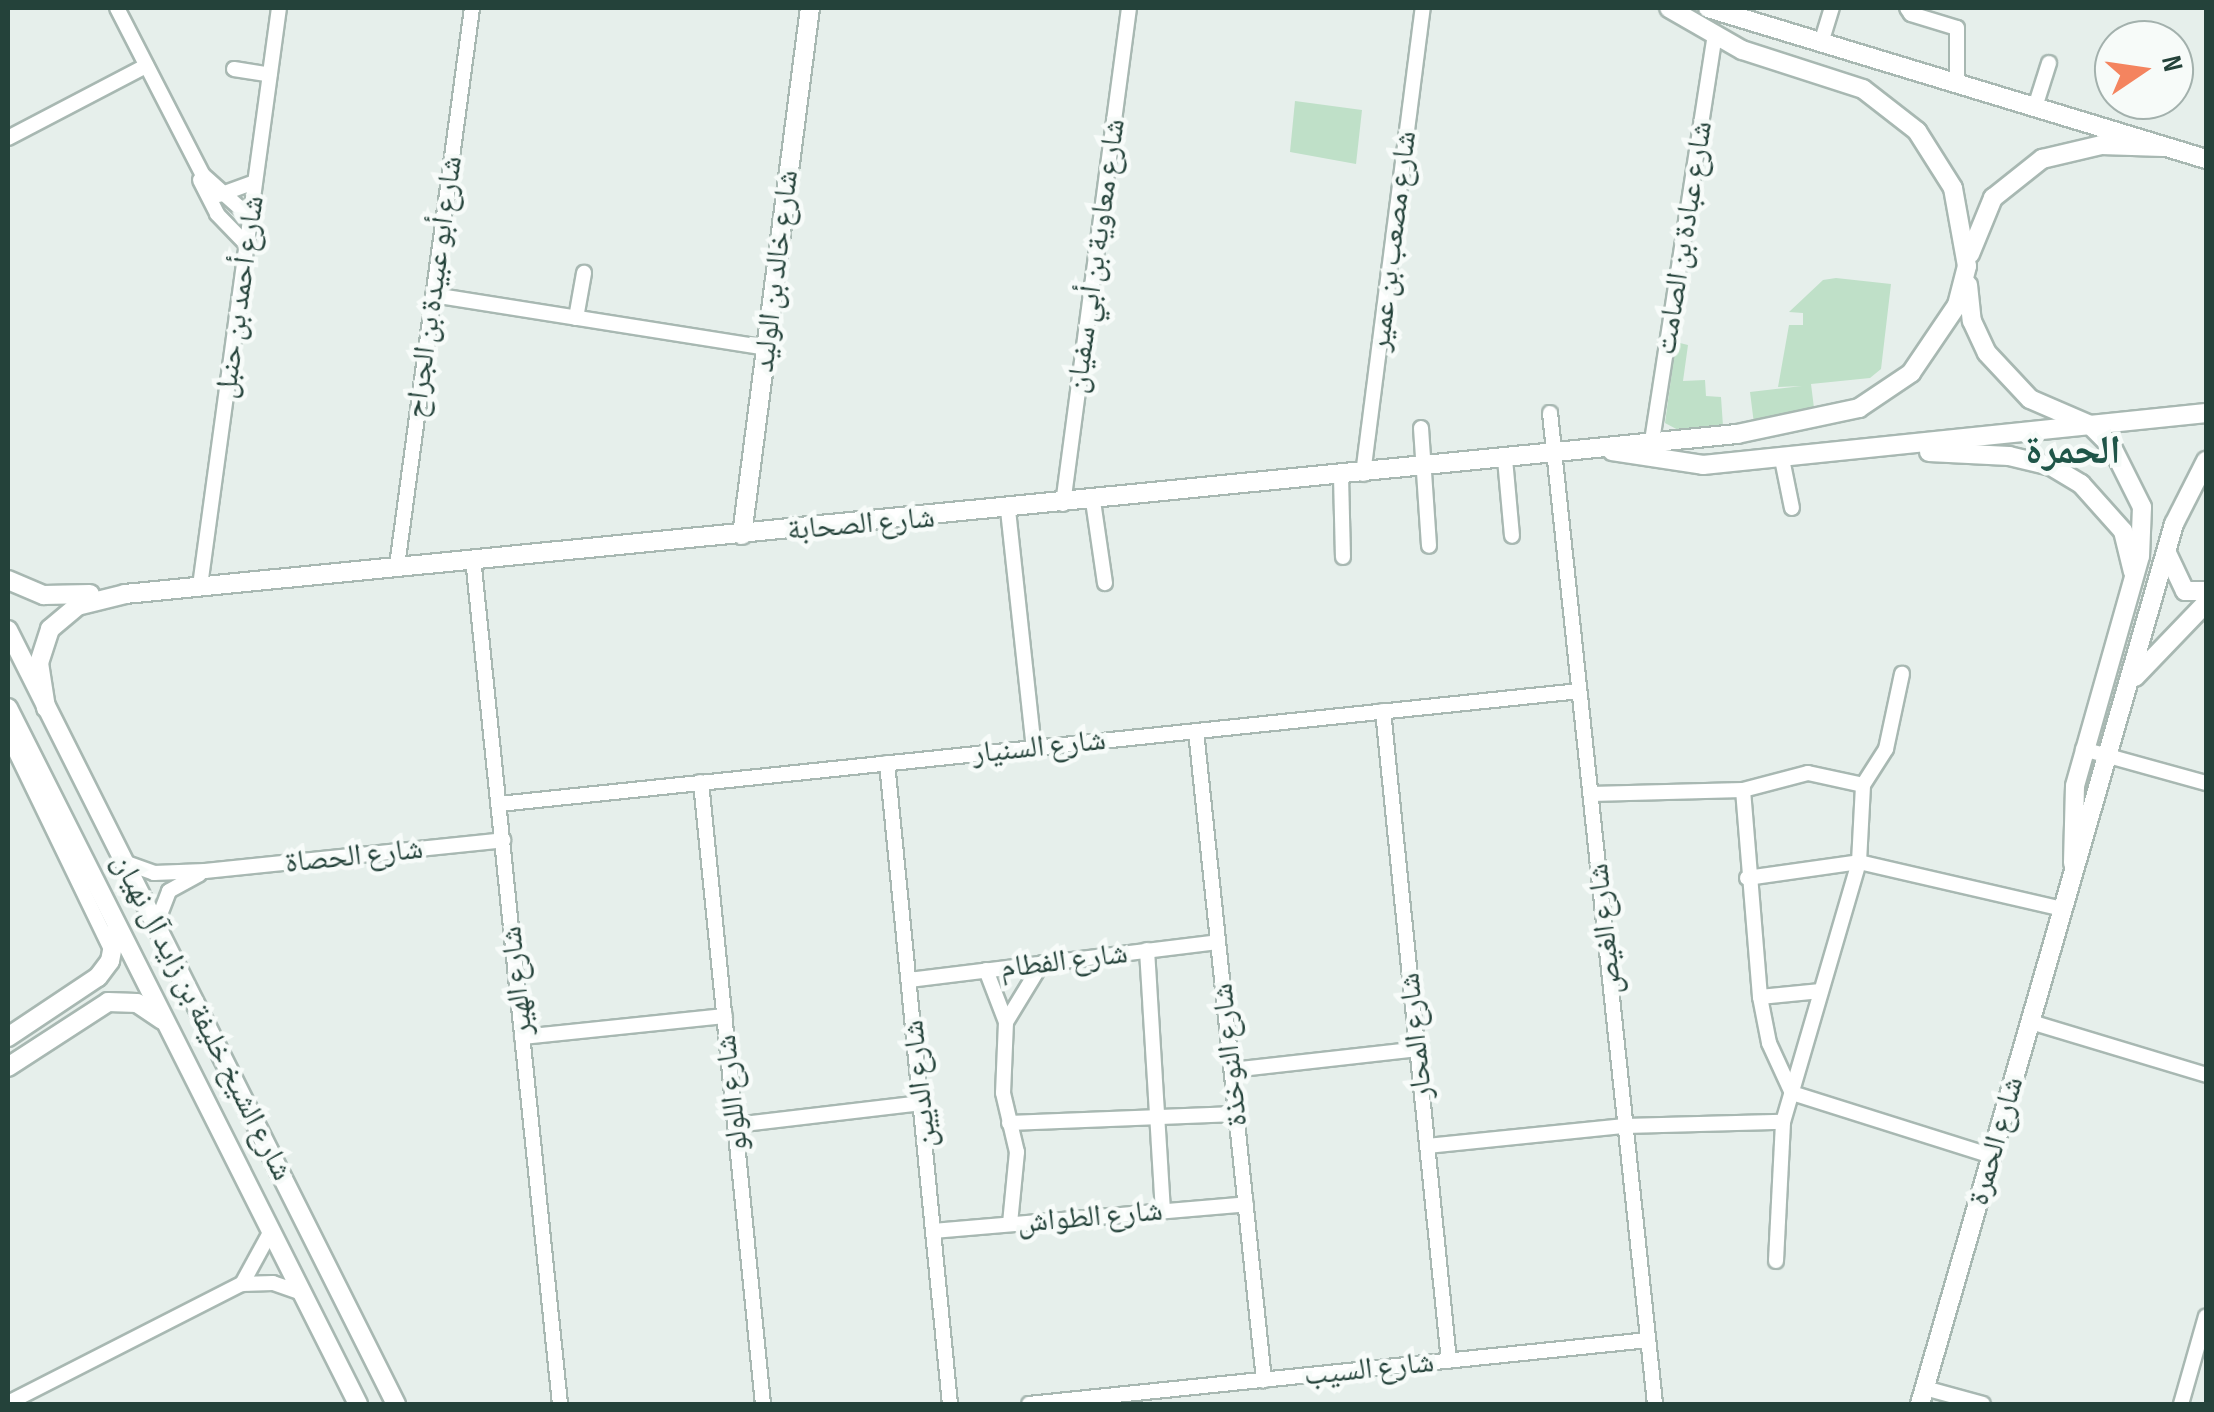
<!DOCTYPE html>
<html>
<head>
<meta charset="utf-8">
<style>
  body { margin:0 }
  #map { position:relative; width:2214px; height:1412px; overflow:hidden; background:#e6efeb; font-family:"Sofia Sans Condensed","Noto Naskh Arabic",sans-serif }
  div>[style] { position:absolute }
  .green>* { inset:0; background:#bfe0c8 }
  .roads { filter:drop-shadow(2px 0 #a8b8b2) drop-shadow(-2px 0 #a8b8b2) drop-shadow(0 2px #a8b8b2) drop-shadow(0 -2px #a8b8b2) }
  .minor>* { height:14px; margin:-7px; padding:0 7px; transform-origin:7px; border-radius:7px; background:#fff }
  .tertiary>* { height:18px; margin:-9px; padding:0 9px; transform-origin:9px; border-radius:9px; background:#fff }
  span { translate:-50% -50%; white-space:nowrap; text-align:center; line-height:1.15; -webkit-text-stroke:9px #f7fbf9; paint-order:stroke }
  .street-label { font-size:30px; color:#24423a }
  .district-label { font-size:40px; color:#1f5548; font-weight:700 }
  .frame { position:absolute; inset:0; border:10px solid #24423a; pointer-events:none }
  .north { position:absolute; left:2094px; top:20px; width:100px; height:100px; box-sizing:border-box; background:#f7fbf9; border:2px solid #a3b1ad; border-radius:50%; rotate:77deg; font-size:28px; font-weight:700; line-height:40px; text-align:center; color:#24423a }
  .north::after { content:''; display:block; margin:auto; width:35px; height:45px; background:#f4845f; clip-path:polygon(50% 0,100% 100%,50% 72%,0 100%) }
</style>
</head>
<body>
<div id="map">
  <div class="green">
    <i style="clip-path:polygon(1295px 101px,1362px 110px,1356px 164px,1290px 152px)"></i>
    <i style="clip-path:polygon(1836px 278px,1891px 284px,1881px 369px,1870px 378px,1811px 384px,1815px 416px,1754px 424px,1750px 392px,1802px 386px,1778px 387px,1789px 325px,1803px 325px,1803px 313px,1789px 312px,1823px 280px)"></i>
    <i style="clip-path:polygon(1676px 342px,1688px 345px,1683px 381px,1705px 380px,1706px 396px,1721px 397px,1723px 426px,1682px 432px,1665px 423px)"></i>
  </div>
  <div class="roads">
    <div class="minor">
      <i style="left:117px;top:8px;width:188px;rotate:62.8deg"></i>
      <i style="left:203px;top:175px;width:63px;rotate:41.8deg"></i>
      <i style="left:1907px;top:8px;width:7px;rotate:56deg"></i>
      <i style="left:1911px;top:14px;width:48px;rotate:16.9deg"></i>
      <i style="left:1957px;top:28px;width:54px;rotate:90deg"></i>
      <i style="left:1822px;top:40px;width:34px;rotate:-73deg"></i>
      <i style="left:234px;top:69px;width:36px;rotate:9deg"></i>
      <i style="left:2036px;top:104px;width:43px;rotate:-72.4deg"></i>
      <i style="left:8px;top:138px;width:156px;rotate:-27.6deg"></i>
      <i style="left:200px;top:180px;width:38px;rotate:63deg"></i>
      <i style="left:217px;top:214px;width:43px;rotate:45.9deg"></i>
      <i style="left:219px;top:195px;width:38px;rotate:-20deg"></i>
      <i style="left:433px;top:295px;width:337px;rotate:9deg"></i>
      <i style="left:576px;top:318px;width:46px;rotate:-79.9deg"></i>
      <i style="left:1550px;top:413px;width:997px;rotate:83.95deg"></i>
      <i style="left:1421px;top:428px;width:118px;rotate:86.1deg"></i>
      <i style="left:1652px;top:441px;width:410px;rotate:-81.2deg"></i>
      <i style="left:1505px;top:459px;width:77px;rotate:84.8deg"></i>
      <i style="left:1782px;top:459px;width:50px;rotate:78.5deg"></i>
      <i style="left:1363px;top:474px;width:470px;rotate:-82.7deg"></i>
      <i style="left:1341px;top:476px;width:81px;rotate:88.6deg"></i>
      <i style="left:1093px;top:501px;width:83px;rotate:81.7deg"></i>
      <i style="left:1063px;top:504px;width:500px;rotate:-82.42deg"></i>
      <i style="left:1008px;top:510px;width:239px;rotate:83.8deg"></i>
      <i style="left:473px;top:558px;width:850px;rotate:84.13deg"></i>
      <i style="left:397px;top:566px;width:563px;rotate:-82.34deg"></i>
      <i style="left:200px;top:586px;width:583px;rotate:-82.22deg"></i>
      <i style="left:1383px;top:711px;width:653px;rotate:84.2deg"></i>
      <i style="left:1196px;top:731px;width:653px;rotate:84.02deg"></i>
      <i style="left:8px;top:736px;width:239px;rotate:64.2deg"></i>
      <i style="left:2083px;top:749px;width:128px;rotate:15.5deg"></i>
      <i style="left:887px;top:763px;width:644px;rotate:84.39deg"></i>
      <i style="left:701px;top:782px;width:625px;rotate:84.31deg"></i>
      <i style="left:1743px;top:790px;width:208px;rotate:85.3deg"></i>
      <i style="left:1760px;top:997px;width:47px;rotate:78.9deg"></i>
      <i style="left:1769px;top:1043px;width:55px;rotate:65.3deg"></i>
      <i style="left:1792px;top:1093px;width:210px;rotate:17.5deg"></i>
      <i style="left:1591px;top:794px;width:152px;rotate:-1.5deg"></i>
      <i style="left:1743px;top:790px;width:67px;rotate:-14.7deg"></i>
      <i style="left:1808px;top:773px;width:56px;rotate:12.3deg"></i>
      <i style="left:499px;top:804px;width:1086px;rotate:-5.97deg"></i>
      <i style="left:124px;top:862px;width:32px;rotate:20deg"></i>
      <i style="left:154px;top:873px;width:51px;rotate:-2.2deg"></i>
      <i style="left:205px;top:871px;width:300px;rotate:-5.9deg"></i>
      <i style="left:1747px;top:878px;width:113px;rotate:-8.1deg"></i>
      <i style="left:1859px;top:862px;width:209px;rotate:13deg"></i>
      <i style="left:156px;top:925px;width:36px;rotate:-69deg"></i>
      <i style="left:169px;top:891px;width:35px;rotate:-29deg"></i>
      <i style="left:1147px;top:950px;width:261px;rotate:86.5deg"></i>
      <i style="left:986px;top:970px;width:56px;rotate:69deg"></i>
      <i style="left:1006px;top:1022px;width:71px;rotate:92.4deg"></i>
      <i style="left:1003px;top:1093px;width:61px;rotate:76.7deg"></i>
      <i style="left:1017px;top:1152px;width:72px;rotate:95.6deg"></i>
      <i style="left:909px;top:980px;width:311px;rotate:-7deg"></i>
      <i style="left:1760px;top:997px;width:61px;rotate:-5.6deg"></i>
      <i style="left:1006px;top:1022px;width:69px;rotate:-58.6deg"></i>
      <i style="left:2031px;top:1022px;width:183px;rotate:16.8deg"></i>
      <i style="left:522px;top:1037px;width:204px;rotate:-5.9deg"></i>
      <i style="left:1232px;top:1070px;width:187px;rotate:-6.4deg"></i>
      <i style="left:1009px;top:1123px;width:227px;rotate:-2.3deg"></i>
      <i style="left:735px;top:1125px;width:188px;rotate:-6.7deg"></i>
      <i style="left:1427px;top:1146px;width:199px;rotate:-5.8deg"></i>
      <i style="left:1625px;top:1126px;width:158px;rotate:-1.5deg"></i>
      <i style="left:934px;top:1231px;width:313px;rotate:-4.9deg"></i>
      <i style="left:1776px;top:1261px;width:139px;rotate:-87.1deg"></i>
      <i style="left:1783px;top:1122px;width:271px;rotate:-73.7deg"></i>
      <i style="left:1859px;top:862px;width:77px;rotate:-87deg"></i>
      <i style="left:1863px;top:785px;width:43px;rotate:-57.4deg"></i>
      <i style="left:1886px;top:749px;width:77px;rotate:-78deg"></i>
      <i style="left:242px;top:1284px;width:60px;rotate:-61.3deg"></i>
      <i style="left:1925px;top:1388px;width:60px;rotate:15.4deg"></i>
      <i style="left:8px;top:1403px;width:263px;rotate:-27deg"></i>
      <i style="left:242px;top:1284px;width:31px;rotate:-2deg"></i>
      <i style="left:273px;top:1283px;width:31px;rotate:19deg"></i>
      <i style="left:1029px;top:1404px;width:622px;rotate:-5.9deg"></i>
      <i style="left:2181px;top:1404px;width:91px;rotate:-74.1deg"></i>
    </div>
    <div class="tertiary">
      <i style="left:1708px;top:8px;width:520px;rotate:16.87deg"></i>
      <i style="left:1970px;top:254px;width:61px;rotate:-67.7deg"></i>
      <i style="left:1993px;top:198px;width:63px;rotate:-38.5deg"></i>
      <i style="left:2042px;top:159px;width:61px;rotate:-13.3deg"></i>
      <i style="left:2101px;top:145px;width:62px;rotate:1.8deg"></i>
      <i style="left:1968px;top:285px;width:36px;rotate:84deg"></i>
      <i style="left:1972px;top:321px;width:35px;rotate:65deg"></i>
      <i style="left:1987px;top:353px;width:63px;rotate:46.9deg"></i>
      <i style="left:2030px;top:399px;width:65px;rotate:23.4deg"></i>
      <i style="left:2090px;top:425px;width:31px;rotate:45deg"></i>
      <i style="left:2112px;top:447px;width:67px;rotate:63.4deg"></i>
      <i style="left:2142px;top:507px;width:49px;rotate:92.3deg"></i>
      <i style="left:2140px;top:556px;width:239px;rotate:105.8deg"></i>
      <i style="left:2075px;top:786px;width:77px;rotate:91.5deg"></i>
      <i style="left:1612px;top:451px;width:92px;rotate:8.7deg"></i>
      <i style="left:1703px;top:465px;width:506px;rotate:-5.9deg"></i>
      <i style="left:1929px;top:452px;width:80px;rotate:2.9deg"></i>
      <i style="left:2009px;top:456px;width:43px;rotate:13.4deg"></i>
      <i style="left:2051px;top:466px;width:35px;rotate:31deg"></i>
      <i style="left:2081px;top:484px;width:63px;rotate:48.2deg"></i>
      <i style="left:2123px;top:531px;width:42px;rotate:76.3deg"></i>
      <i style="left:742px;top:535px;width:531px;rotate:-82.65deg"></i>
      <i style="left:2167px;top:553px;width:42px;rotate:64.7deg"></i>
      <i style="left:2185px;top:591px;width:21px"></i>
      <i style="left:8px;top:580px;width:39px;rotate:23deg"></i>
      <i style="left:44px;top:595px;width:46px;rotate:-1.2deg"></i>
      <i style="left:8px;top:630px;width:866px;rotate:63.38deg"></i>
      <i style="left:2135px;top:677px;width:103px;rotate:-46.2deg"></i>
      <i style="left:8px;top:708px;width:779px;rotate:63.3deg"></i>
      <i style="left:46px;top:708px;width:46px;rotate:-98.8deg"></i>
      <i style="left:39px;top:663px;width:36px;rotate:-72deg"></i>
      <i style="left:50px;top:629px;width:35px;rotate:-40deg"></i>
      <i style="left:77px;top:606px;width:49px;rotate:-14deg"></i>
      <i style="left:125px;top:594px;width:1620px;rotate:-5.67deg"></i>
      <i style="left:1737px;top:434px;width:125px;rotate:-12deg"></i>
      <i style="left:1859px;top:408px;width:63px;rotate:-33.9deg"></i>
      <i style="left:1911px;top:373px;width:82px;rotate:-55.9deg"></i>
      <i style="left:1957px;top:305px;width:40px;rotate:-75.6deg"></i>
      <i style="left:1967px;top:266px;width:79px;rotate:-100.2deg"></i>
      <i style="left:1953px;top:188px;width:67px;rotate:-122.3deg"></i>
      <i style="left:1917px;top:131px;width:68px;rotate:-142.1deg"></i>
      <i style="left:1863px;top:89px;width:127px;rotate:-162.1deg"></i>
      <i style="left:1742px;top:50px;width:84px;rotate:-150.1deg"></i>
      <i style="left:8px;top:1037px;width:108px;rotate:-33.7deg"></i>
      <i style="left:98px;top:977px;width:20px;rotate:-53deg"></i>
      <i style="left:110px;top:961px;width:36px;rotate:-79deg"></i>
      <i style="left:8px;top:1067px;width:119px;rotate:-33deg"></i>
      <i style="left:108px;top:1002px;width:29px;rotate:2deg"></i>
      <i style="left:137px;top:1003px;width:30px;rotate:34deg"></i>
      <i style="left:1920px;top:1404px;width:916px;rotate:-73.9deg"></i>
      <i style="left:2174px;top:524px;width:71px;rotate:-63.1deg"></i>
    </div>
  </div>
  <div class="street-label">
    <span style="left:1684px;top:238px;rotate:-81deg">شارع عبادة بن الصامت</span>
    <span style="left:1393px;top:241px;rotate:-83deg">شارع مصعب بن عمير</span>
    <span style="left:1096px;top:256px;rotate:-82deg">شارع معاوية بن أبي سفيان</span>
    <span style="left:776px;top:271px;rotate:-83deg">شارع خالد بن الوليد</span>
    <span style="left:434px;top:287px;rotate:-82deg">شارع أبو عبيدة بن الجراح</span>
    <span style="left:240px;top:297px;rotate:-82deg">شارع أحمد بن حنبل</span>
    <span style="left:861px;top:524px;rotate:-5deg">شارع الصحابة</span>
    <span style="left:1039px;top:747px;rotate:-6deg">شارع السنيار</span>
    <span style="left:354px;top:856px;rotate:-6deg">شارع الحصاة</span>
    <span style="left:1605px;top:929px;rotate:-96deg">شارع الغيص</span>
    <span style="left:1064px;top:961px;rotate:-7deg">شارع الفطام</span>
    <span style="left:517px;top:981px;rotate:-96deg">شارع الهير</span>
    <span style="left:202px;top:1017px;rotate:63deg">شارع الشيخ خليفة بن زايد آل نهيان</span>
    <span style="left:1416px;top:1036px;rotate:-96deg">شارع المحار</span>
    <span style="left:1230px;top:1055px;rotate:-96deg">شارع النوخذة</span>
    <span style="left:920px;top:1084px;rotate:-96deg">شارع الديين</span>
    <span style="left:732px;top:1093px;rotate:-96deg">شارع اللولو</span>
    <span style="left:1996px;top:1141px;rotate:-74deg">شارع الحمرة</span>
    <span style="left:1090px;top:1217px;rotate:-5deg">شارع الطواش</span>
    <span style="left:1369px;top:1369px;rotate:-6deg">شارع السيب</span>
  </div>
  <div class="district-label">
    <span style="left:2073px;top:451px">الحمرة</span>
  </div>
  <div class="frame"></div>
  <div class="north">N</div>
</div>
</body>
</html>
